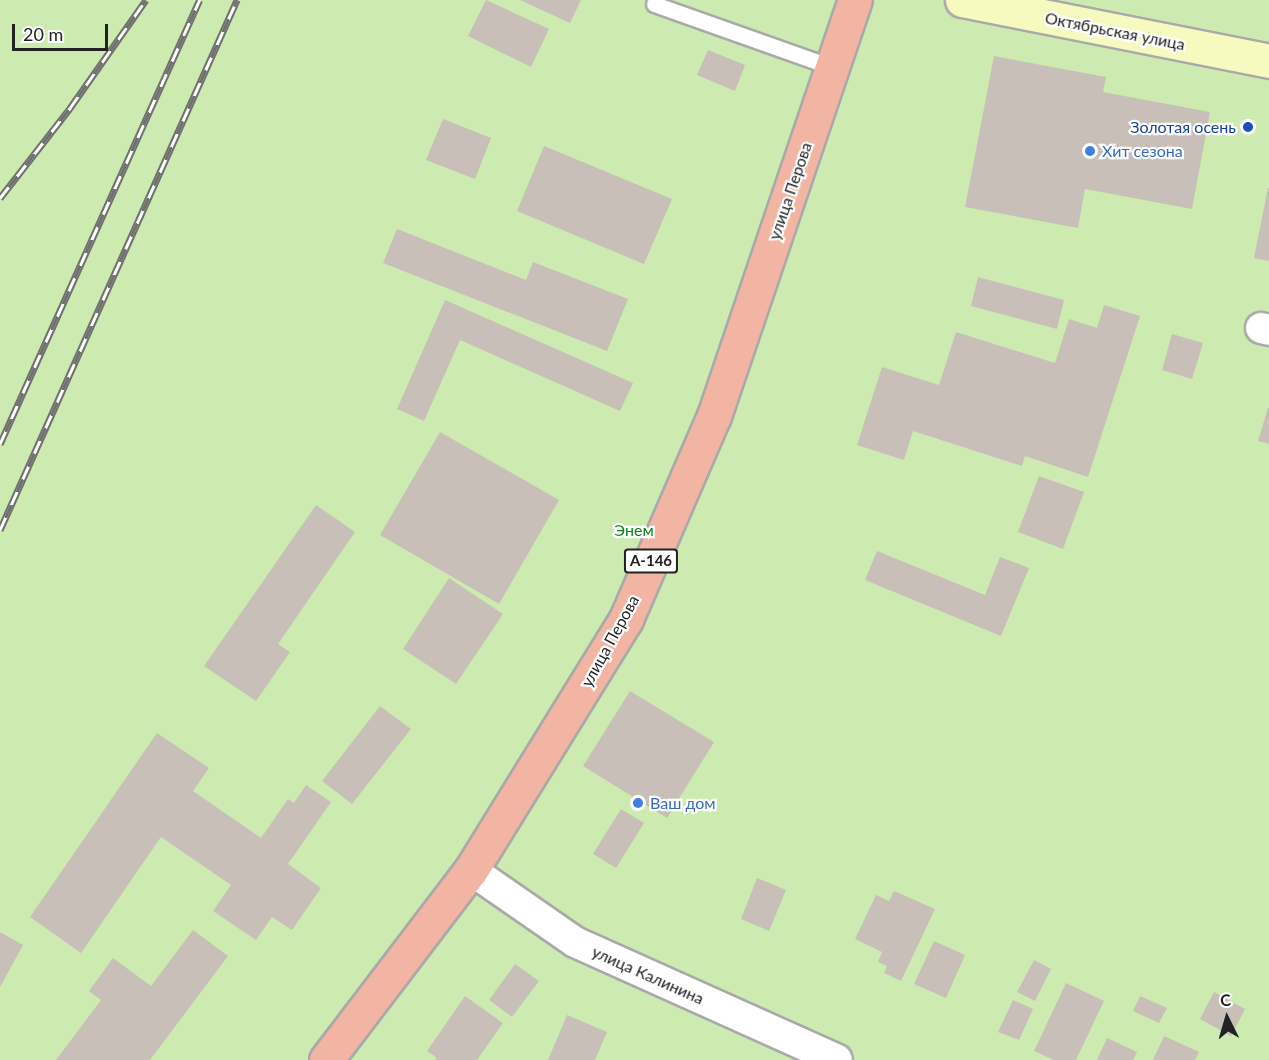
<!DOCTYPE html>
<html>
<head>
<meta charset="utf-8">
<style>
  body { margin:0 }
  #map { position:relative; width:1269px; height:1060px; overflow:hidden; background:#f2efe9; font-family:Lato,sans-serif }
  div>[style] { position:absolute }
  .grass>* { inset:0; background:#cdebb0 }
  .building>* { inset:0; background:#c7bfb8 }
  .roads { filter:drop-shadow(2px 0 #a9a9a9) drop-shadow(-2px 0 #a9a9a9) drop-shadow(0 2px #a9a9a9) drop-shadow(0 -2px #a9a9a9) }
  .service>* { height:15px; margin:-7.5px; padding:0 7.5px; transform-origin:7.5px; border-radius:7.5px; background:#fff }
  .minor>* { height:30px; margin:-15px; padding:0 15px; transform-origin:15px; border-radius:15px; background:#fff }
  .secondary>* { height:33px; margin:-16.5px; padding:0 16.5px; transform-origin:16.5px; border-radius:16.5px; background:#f7fabf }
  .trunk>* { height:33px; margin:-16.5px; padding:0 16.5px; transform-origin:16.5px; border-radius:16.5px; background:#f2b4a3 }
  .rail>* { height:7px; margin-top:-3.5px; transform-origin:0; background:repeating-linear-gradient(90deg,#fff 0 14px,#707070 0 28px); box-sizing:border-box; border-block:2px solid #707070 }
  .dots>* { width:16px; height:16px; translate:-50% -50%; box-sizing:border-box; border:3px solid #fff; border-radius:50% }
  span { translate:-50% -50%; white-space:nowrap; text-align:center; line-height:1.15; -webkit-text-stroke:4.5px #fff; paint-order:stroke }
  .shield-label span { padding:2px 4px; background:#fff; border:2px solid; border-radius:4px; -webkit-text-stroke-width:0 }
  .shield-label { font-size:15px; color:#222; font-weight:700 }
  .street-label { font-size:16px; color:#222 }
  .transit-label { font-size:16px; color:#164399 }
  .right { translate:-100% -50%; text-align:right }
  .shop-label { font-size:16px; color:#366cbe }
  .left { translate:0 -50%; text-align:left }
  .park-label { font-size:16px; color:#0c8416 }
  .north { position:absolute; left:1197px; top:988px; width:60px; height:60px; -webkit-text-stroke:4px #fff; paint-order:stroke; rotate:355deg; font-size:16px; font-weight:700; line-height:24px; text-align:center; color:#222 }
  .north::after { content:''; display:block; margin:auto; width:21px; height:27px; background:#222; clip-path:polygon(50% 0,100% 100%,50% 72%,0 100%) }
  .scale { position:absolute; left:12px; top:24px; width:96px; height:27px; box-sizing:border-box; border:3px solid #222; border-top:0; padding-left:8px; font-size:18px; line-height:21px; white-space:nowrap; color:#222; -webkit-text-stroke:4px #fff; paint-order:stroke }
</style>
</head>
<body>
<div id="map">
  <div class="grass">
    <i style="clip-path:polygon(0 0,1269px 0,1269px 1060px,0 1060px)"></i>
  </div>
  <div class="building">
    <i style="clip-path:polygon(486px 0,549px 29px,531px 67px,468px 36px)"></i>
    <i style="clip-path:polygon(520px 0,581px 0,570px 23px)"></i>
    <i style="clip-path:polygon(708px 50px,745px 65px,735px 91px,697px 75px)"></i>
    <i style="clip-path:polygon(994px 56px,1106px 77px,1103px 92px,1210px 112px,1192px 209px,1085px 189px,1078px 228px,965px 207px)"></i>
    <i style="clip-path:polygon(443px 119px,491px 138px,475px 179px,426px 160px)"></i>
    <i style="clip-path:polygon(544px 146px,672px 199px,644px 264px,517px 211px)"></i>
    <i style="clip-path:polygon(1268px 188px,1269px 188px,1269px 261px,1254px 258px)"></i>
    <i style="clip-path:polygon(397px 229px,526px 280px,533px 262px,628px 299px,607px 351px,383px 263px)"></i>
    <i style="clip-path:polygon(978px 277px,1064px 300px,1057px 329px,971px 306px)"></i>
    <i style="clip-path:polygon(445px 300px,633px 383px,620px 411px,460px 340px,424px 421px,397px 409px)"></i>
    <i style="clip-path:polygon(1104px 305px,1140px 316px,1088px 477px,1025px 456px,1022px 466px,913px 431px,904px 460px,857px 445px,882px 367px,939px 385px,956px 332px,1055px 363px,1069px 319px,1097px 328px)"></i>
    <i style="clip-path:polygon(1172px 334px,1203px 343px,1192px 379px,1162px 370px)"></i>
    <i style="clip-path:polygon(1268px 408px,1269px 408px,1269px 444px,1258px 441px)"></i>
    <i style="clip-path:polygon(440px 432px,559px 500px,499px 604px,380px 535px)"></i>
    <i style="clip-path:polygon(1039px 476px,1084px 492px,1063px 549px,1018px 532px)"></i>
    <i style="clip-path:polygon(316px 505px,355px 532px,278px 644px,290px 652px,256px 701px,204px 666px)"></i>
    <i style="clip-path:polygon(877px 551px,985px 595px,1000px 557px,1029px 568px,1001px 636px,865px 580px)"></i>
    <i style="clip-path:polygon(449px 578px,503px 614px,456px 684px,403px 649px)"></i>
    <i style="clip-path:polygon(630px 691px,714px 742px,667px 818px,583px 766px)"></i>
    <i style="clip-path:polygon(380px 706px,411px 729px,352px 804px,322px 781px)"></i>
    <i style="clip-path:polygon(157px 733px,209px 768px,193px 791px,261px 838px,288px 799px,294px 803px,306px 785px,331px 802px,288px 864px,321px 888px,292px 930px,272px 917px,256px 940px,213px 911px,231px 885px,161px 837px,81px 953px,30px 917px)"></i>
    <i style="clip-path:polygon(621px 809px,644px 823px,616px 868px,593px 854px)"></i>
    <i style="clip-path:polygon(757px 878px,786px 890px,769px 931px,741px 919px)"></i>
    <i style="clip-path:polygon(894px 891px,935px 909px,901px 981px,884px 973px,887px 966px,878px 962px,882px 952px,855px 939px,876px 895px,889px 901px)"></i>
    <i style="clip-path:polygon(193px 930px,228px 956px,150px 1060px,56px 1060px,101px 1000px,89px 991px,113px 958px,151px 986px)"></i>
    <i style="clip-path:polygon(0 932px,23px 945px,0 987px)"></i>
    <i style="clip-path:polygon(934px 941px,965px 955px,946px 998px,914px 984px)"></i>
    <i style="clip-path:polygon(1034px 960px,1051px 969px,1035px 1001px,1017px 992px)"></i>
    <i style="clip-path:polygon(515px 964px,539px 981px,512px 1017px,489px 1000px)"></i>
    <i style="clip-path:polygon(1066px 983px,1104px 1001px,1076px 1060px,1054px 1060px,1034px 1051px)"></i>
    <i style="clip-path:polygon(1214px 992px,1245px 1009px,1231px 1036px,1200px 1019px)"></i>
    <i style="clip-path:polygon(465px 996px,503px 1023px,477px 1060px,435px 1060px,437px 1058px,427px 1051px)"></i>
    <i style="clip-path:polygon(1140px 996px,1167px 1008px,1159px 1023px,1133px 1011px)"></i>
    <i style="clip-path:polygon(1013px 1000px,1033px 1009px,1019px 1040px,998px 1032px)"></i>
    <i style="clip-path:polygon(567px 1015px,607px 1032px,595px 1060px,548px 1060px)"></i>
    <i style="clip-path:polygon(1164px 1036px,1199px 1052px,1195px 1060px,1153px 1060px)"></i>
    <i style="clip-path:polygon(1107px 1038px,1137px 1052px,1133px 1060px,1097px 1060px)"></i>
  </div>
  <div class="roads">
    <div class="service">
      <i style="left:654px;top:4px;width:189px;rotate:19.5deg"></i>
    </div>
    <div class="minor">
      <i style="left:1261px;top:328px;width:8px;rotate:14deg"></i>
      <i style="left:471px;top:870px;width:126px;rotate:34.7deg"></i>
      <i style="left:575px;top:942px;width:287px;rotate:24.2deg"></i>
    </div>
    <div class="secondary">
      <i style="left:962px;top:0;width:313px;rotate:11.2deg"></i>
    </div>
    <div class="trunk">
      <i style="left:326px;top:1060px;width:239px;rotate:-52.7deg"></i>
      <i style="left:471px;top:870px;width:295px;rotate:-58.3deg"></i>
      <i style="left:626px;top:619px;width:221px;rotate:-66.6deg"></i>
      <i style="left:714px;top:416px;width:439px;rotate:-71.3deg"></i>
    </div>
  </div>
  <div class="rail">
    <i style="left:0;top:198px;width:114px;rotate:-52.1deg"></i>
    <i style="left:70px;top:108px;width:132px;rotate:-54.9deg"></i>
    <i style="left:0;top:444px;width:487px;rotate:-65.8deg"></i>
    <i style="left:0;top:530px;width:581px;rotate:-65.91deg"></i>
  </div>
  <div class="dots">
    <i style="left:1248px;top:127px;background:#1a4fb4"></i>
    <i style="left:1090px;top:151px;background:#3f7fe0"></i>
    <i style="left:638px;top:803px;background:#3f7fe0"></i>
  </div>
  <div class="shield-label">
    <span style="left:651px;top:561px">А-146</span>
  </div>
  <div class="street-label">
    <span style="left:1115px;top:31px;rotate:11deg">Октябрьская улица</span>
    <span style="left:790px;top:191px;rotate:-71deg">улица Перова</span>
    <span style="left:610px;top:641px;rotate:-61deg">улица Перова</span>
    <span style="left:648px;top:975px;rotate:24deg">улица Калинина</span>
  </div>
  <div class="transit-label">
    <span class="right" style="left:1236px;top:127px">Золотая осень</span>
  </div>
  <div class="shop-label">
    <span class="left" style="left:1102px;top:151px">Хит сезона</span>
    <span class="left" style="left:650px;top:803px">Ваш дом</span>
  </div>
  <div class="park-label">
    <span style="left:634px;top:530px">Энем</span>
  </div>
  <div class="north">С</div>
  <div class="scale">20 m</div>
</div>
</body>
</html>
